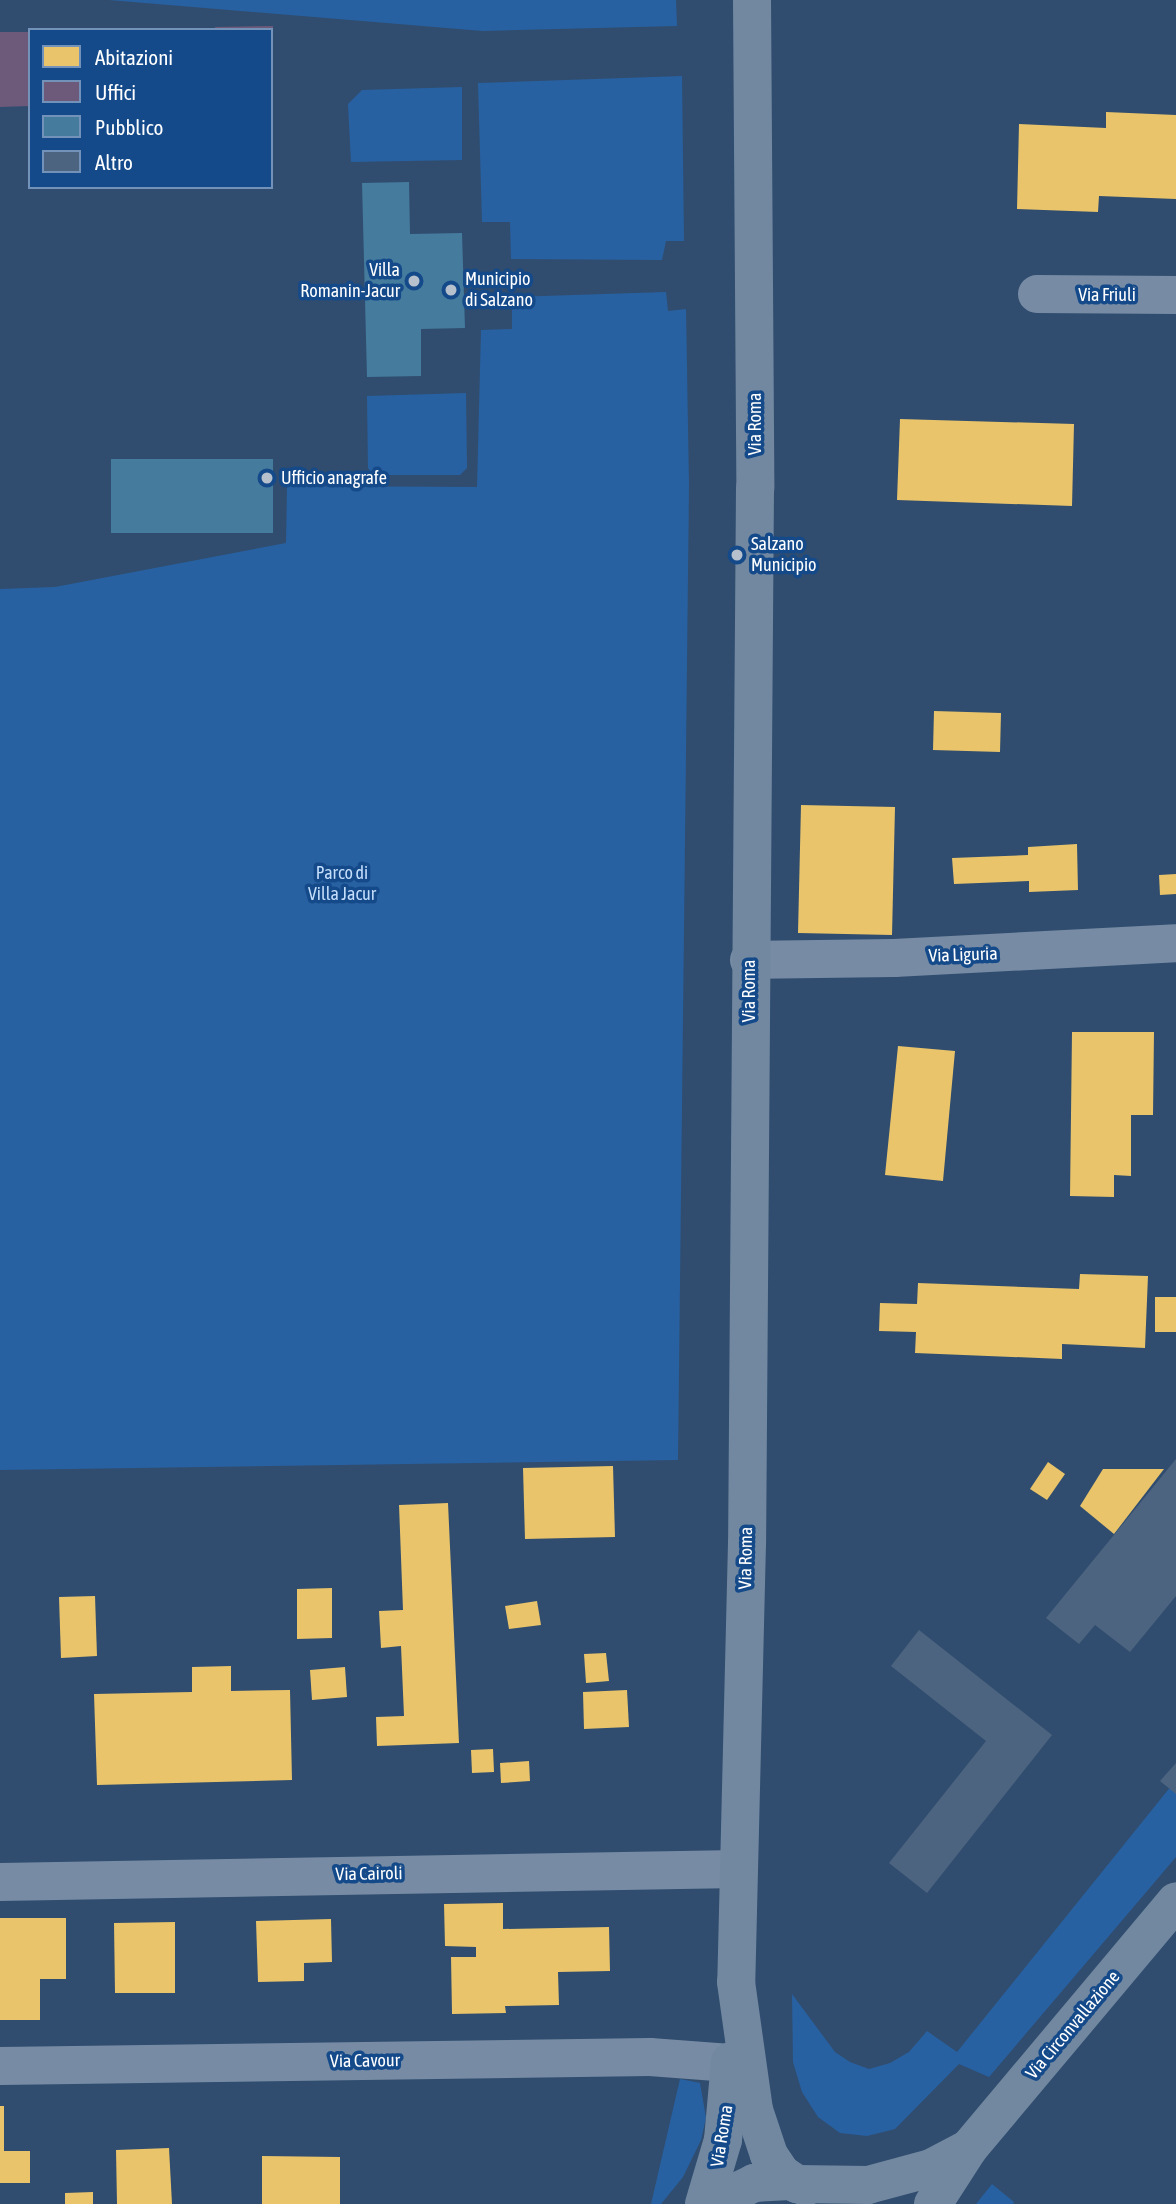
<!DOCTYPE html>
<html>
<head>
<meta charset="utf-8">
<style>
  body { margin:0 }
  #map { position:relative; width:1176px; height:2204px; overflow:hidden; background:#304d6f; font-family:"Asap Condensed",sans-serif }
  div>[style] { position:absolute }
  .green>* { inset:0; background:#2861a1 }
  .homes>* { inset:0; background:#e9c46a }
  .offices>* { inset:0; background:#6d597a }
  .public>* { inset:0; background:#457b9d }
  .building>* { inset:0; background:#4c6480 }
  .street>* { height:38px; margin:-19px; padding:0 19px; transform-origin:19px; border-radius:19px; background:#778ca4 }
  .secondary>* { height:38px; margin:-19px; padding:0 19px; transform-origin:19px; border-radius:19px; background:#7288a0 }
  .dots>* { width:19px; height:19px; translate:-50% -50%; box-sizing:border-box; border:4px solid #154a8a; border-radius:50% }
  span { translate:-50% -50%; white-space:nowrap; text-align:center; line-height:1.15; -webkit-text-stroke:7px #154a8a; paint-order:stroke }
  .poi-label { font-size:18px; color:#fff }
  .right { translate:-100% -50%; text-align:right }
  .left { translate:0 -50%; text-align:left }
  .street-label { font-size:18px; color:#fff }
  .park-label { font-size:18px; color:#c4defb }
  .legend { position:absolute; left:28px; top:28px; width:245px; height:161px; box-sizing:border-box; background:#154a8a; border:2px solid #7392b9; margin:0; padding:9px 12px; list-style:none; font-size:21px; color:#fff }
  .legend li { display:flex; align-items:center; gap:14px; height:35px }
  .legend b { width:35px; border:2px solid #7392b9 }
</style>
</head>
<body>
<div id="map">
  <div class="green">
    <i style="clip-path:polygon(109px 0,676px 0,677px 26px,483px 31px)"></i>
    <i style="clip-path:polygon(682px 76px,684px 241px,666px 241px,662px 260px,511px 259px,510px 222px,482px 222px,478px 83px)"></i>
    <i style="clip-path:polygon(462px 87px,462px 160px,351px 162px,348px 104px,362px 90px)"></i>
    <i style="clip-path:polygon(666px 292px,668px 311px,686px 309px,689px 486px,678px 1460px,0 1470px,0 589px,55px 587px,286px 543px,287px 486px,477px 487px,481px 330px,512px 329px,512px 297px)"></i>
    <i style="clip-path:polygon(466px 393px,467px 468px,460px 475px,373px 475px,368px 468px,367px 396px)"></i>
    <i style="clip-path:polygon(1176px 1780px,1176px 1857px,989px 2077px,959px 2064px,895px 2129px,867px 2136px,840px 2133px,818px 2117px,802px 2092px,793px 2062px,792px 1994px,835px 2052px,850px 2062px,869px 2069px,890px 2063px,909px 2052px,927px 2031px,957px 2052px)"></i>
    <i style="clip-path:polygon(680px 2079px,700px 2083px,706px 2118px,701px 2140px,683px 2177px,661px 2204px,651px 2204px)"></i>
    <i style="clip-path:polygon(992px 2184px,1014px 2202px,1013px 2204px,976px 2204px)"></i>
  </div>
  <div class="homes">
    <i style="clip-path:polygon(1106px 112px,1176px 115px,1176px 199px,1099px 196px,1098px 212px,1017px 209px,1019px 124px,1106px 128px)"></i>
    <i style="clip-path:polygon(900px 419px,1074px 424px,1072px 506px,897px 500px)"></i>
    <i style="clip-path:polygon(934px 711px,1001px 713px,1000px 752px,933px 750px)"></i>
    <i style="clip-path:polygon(801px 805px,895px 807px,892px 935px,798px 933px)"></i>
    <i style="clip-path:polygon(1077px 844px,1078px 890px,1029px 892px,1029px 881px,954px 884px,952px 858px,1028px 855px,1028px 847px)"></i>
    <i style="clip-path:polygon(1176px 874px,1176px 894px,1160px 895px,1159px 875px)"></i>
    <i style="clip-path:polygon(1072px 1032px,1154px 1032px,1153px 1115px,1131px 1115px,1131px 1176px,1114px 1175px,1114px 1197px,1070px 1196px)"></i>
    <i style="clip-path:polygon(898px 1046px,955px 1051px,943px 1181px,885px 1175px)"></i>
    <i style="clip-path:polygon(1080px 1274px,1148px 1276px,1145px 1348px,1062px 1344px,1062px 1359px,915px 1353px,916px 1332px,879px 1331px,880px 1303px,917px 1304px,918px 1283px,1079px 1289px)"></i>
    <i style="clip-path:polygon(1155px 1297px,1176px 1297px,1176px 1332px,1155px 1332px)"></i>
    <i style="clip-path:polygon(1048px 1462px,1065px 1474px,1047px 1500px,1030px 1489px)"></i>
    <i style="clip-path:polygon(613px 1466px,615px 1537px,525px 1539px,523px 1468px)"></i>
    <i style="clip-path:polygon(1103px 1469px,1164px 1469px,1114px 1534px,1080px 1506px)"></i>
    <i style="clip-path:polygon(448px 1503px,459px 1743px,377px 1746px,376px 1717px,404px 1716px,401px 1646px,381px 1648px,379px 1611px,403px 1610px,399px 1505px)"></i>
    <i style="clip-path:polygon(332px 1588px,332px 1638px,297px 1639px,297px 1589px)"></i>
    <i style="clip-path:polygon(95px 1596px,97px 1656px,61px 1658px,59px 1597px)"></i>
    <i style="clip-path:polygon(537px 1601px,541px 1625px,509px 1629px,505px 1606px)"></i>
    <i style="clip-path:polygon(606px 1653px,609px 1681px,586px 1683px,584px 1654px)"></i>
    <i style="clip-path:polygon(231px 1666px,231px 1691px,290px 1690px,292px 1780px,97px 1785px,94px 1694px,192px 1692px,192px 1667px)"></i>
    <i style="clip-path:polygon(345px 1667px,347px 1697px,312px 1700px,310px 1670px)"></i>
    <i style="clip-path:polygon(627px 1690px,629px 1727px,584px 1729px,583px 1692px)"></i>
    <i style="clip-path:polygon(493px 1749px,494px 1772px,472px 1773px,471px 1750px)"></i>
    <i style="clip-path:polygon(529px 1761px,530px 1781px,501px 1783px,500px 1763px)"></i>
    <i style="clip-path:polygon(503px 1903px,503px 1929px,609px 1927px,610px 1971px,558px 1972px,559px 2005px,505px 2006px,506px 2013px,452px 2014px,451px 1957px,476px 1957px,476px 1947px,445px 1946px,444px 1904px)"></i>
    <i style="clip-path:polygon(0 1918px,66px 1918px,66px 1979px,40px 1979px,40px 2020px,0 2020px)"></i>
    <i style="clip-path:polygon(331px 1919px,332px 1962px,304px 1963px,304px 1981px,258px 1982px,256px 1921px)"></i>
    <i style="clip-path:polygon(175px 1922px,175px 1993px,115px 1993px,114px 1923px)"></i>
    <i style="clip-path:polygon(0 2106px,4px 2106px,4px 2151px,30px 2151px,30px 2183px,0 2183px)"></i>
    <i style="clip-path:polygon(169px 2148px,172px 2204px,117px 2204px,116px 2150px)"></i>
    <i style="clip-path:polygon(262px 2156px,340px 2157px,340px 2204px,262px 2204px)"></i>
    <i style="clip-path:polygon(93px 2192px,93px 2204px,65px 2204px,65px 2193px)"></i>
  </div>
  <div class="offices">
    <i style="clip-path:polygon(273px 26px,273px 30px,216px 30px,215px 27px)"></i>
    <i style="clip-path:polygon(0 32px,30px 32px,30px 106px,0 107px)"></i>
  </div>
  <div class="public">
    <i style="clip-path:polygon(409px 182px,410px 234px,462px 233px,465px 328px,421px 329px,421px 376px,367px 377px,362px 183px)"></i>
    <i style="clip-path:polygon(111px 459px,273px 459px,273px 533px,111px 533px)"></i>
  </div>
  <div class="building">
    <i style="clip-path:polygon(1176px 1459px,1176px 1596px,1130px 1652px,1095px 1625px,1079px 1644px,1046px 1618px)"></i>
    <i style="clip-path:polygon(919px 1630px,1052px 1735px,927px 1893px,889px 1863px,986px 1741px,891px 1666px)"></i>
    <i style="clip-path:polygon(1176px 1763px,1176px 1794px,1160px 1781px)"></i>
  </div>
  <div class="street">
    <i style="left:1037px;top:294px;width:139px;rotate:0.4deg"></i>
    <i style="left:749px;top:960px;width:145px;rotate:-0.8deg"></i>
    <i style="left:894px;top:958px;width:282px;rotate:-3deg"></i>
    <i style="left:0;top:1882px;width:738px;rotate:-1.01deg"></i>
    <i style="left:0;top:2066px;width:650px;rotate:-0.79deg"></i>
    <i style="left:650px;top:2057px;width:80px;rotate:4.3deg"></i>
  </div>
  <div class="secondary">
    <i style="left:752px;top:0;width:488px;rotate:89.6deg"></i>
    <i style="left:755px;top:488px;width:1055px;rotate:90.43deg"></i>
    <i style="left:747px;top:1543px;width:439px;rotate:91.4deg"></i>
    <i style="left:736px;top:1982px;width:129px;rotate:82deg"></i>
    <i style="left:754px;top:2110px;width:47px;rotate:71.6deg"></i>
    <i style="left:769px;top:2155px;width:23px;rotate:56deg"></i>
    <i style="left:782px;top:2174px;width:18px;rotate:34deg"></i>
    <i style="left:797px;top:2184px;width:71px;rotate:0.8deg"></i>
    <i style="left:868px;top:2185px;width:65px;rotate:-15.1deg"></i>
    <i style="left:931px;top:2168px;width:43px;rotate:-27.8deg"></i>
    <i style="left:704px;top:2204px;width:67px;rotate:-73.5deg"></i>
    <i style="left:723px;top:2140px;width:79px;rotate:-84.9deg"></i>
    <i style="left:711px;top:2204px;width:48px;rotate:-26deg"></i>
    <i style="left:754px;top:2183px;width:36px;rotate:-3deg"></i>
    <i style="left:790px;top:2181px;width:17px;rotate:21deg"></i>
    <i style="left:933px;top:2204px;width:67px;rotate:-57.3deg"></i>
    <i style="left:969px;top:2148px;width:322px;rotate:-50deg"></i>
  </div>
  <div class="dots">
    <i style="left:414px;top:281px;background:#b7c1cd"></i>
    <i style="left:451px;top:290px;background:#b7c1cd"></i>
    <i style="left:267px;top:478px;background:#b7c1cd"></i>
    <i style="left:737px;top:555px;background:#b7c1cd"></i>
  </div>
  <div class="poi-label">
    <span class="right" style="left:400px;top:281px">Villa<br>Romanin-Jacur</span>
    <span class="left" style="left:465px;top:290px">Municipio<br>di Salzano</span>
    <span class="left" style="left:281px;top:478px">Ufficio anagrafe</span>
    <span class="left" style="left:751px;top:555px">Salzano<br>Municipio</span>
  </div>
  <div class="street-label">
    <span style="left:1107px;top:295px">Via Friuli</span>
    <span style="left:755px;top:424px;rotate:-90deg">Via Roma</span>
    <span style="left:963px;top:955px;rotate:-2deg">Via Liguria</span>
    <span style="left:749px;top:991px;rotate:-90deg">Via Roma</span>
    <span style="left:746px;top:1558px;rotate:-89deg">Via Roma</span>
    <span style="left:369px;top:1874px;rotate:-1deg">Via Cairoli</span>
    <span style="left:1073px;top:2025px;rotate:-50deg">Via Circonvallazione</span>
    <span style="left:365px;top:2061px;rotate:-1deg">Via Cavour</span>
    <span style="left:722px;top:2136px;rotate:-81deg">Via Roma</span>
  </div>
  <div class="park-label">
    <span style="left:342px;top:884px">Parco di<br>Villa Jacur</span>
  </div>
  <ul class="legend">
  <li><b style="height:19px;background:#e9c46a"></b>Abitazioni</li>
  <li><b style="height:19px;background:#6d597a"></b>Uffici</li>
  <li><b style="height:19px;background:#457b9d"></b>Pubblico</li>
  <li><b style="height:19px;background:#4c6480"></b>Altro</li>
  </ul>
</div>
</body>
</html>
